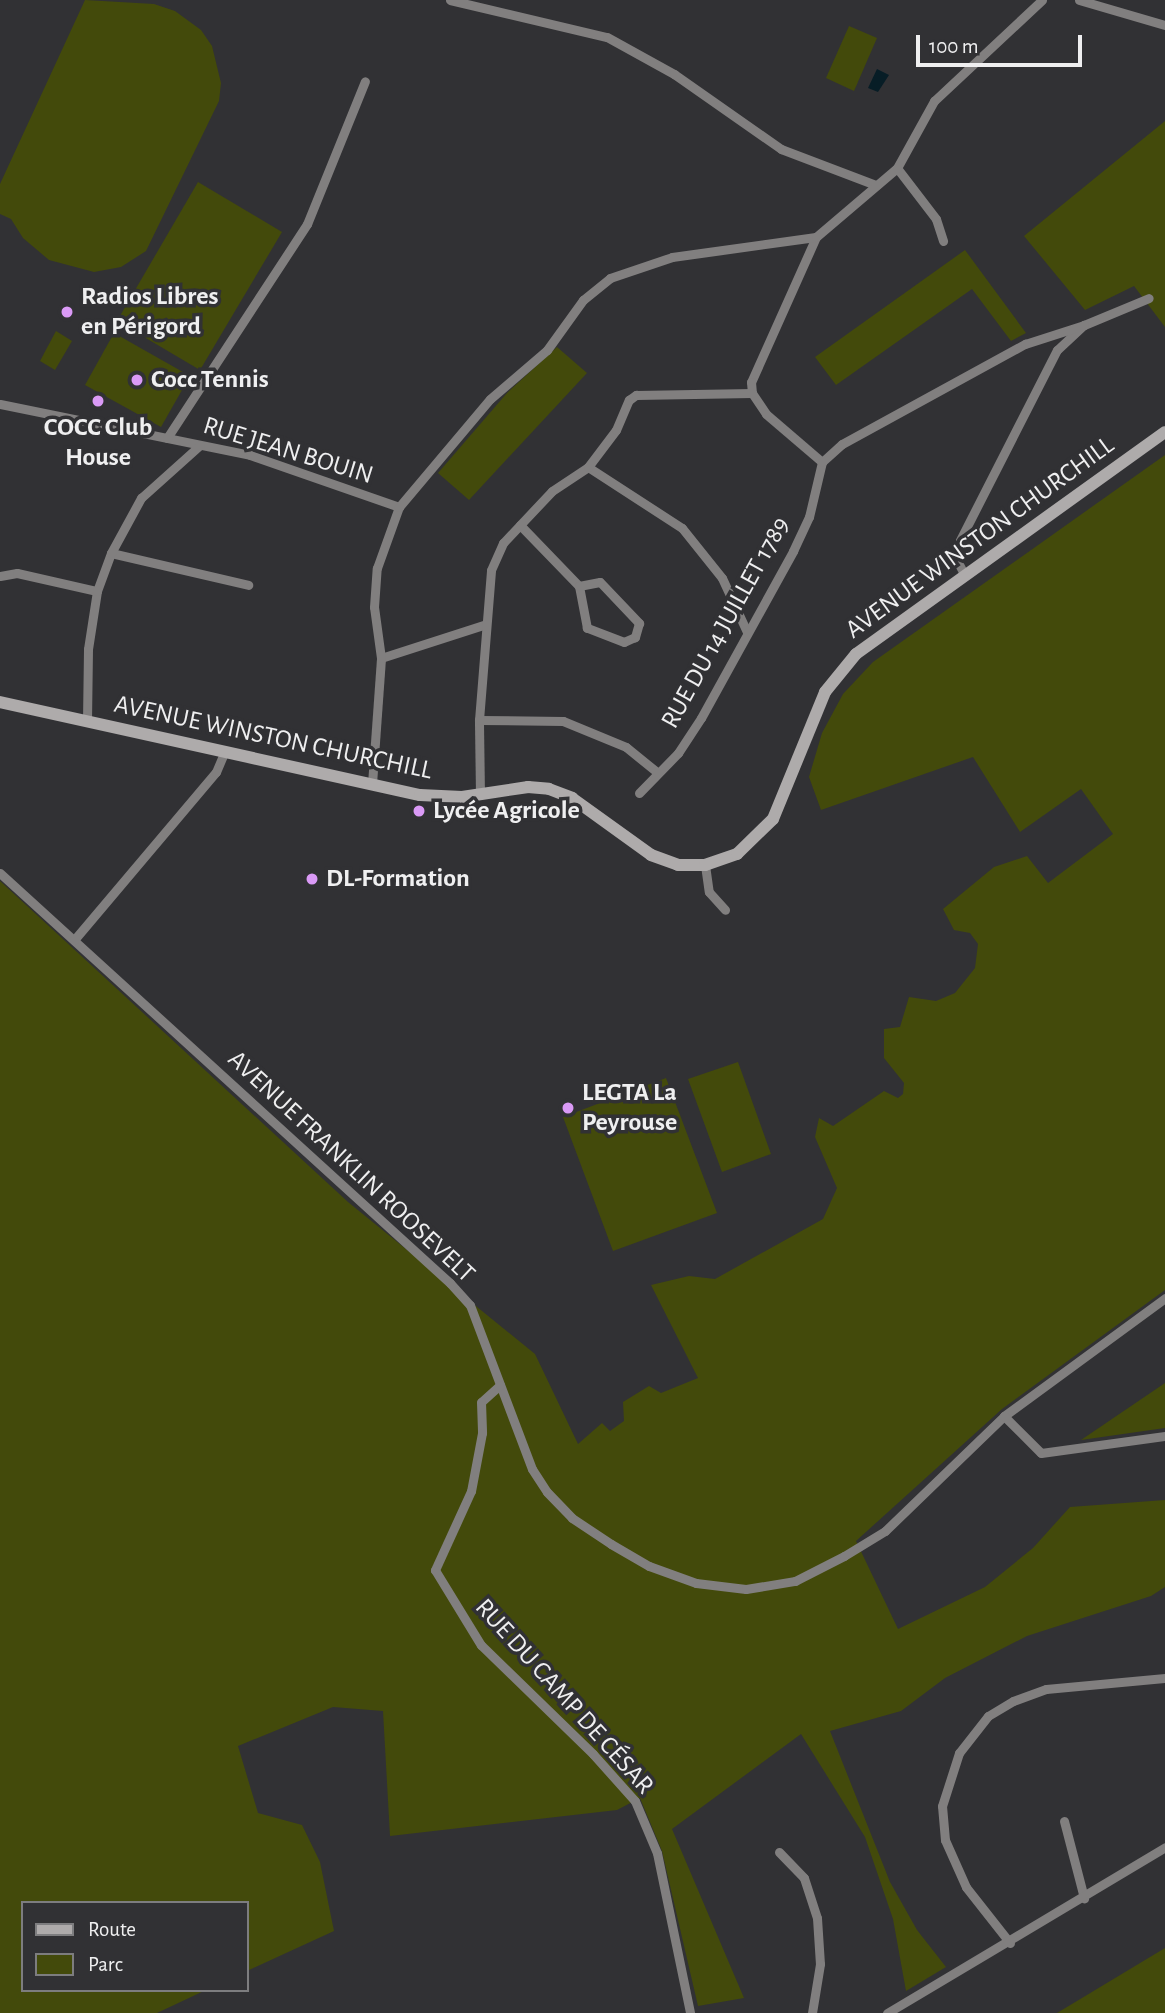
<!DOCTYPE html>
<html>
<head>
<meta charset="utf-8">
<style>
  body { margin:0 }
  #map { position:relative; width:1165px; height:2013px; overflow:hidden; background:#313134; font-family:"Alegreya Sans",sans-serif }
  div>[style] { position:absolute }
  .green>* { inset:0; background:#434a0b }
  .water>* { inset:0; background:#071d26 }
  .street>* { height:9px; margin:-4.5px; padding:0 4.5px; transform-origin:4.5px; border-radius:4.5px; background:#817f7f }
  .secondary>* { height:12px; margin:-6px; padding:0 6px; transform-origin:6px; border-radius:6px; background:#aeabab }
  .dots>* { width:19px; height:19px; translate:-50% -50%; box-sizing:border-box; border:4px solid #313134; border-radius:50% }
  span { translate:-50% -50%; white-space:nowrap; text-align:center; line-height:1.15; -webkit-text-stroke:7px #313134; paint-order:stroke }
  .poi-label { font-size:26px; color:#efeff0; font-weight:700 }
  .left { translate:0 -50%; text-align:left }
  .street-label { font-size:26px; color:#efeff0 }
  .legend { position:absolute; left:21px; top:1901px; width:228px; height:91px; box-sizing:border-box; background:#313134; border:2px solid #7d7d7f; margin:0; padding:9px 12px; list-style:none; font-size:21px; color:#efeff0 }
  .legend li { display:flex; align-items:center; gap:14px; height:35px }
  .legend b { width:35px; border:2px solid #7d7d7f }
  .scale { position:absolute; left:916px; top:35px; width:166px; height:32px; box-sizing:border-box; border:4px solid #efeff0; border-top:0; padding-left:9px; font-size:21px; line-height:24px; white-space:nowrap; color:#efeff0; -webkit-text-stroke:5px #313134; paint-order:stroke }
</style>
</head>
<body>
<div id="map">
  <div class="green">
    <i style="clip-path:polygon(85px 0,154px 4px,175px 11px,201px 30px,212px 46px,221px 83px,219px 101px,146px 251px,121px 267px,94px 272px,49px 260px,23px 238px,11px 219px,0 214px,0 184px)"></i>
    <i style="clip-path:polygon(849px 26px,877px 38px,854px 91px,826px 78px)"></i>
    <i style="clip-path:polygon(1165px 121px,1165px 327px,1134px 286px,1085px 310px,1024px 236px)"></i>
    <i style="clip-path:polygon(198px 182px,282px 232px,200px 370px,117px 321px)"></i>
    <i style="clip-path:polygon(965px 250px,1026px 333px,1011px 341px,972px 289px,836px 385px,815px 357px)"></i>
    <i style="clip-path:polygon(56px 331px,72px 341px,55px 370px,40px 361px)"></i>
    <i style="clip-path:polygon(114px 333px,190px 376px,161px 427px,85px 385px)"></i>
    <i style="clip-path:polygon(557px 347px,587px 373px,469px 500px,438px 473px,507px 393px)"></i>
    <i style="clip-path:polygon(1165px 455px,1165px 1290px,1002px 1409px,856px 1541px,898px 1629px,985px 1587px,1033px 1548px,1070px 1507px,1165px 1500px,1165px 1587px,1151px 1596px,1027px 1636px,945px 1678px,901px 1711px,830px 1731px,890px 1882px,917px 1930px,946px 1967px,906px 1991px,893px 1919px,865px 1837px,801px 1734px,672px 1829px,744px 1998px,698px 2006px,662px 1851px,640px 1798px,617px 1810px,390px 1836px,383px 1711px,333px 1707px,238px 1746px,258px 1813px,302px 1825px,320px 1862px,334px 1931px,247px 1971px,247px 1903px,23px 1903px,23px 1990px,206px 1990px,157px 2013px,0 2013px,0 881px,348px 1202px,535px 1354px,578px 1444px,602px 1423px,610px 1431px,624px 1421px,623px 1402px,649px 1386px,661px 1393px,698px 1378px,651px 1285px,689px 1276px,715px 1279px,823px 1219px,837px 1188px,815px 1137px,819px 1118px,833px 1126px,884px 1091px,898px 1098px,903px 1094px,904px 1083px,884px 1058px,884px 1029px,900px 1027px,909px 997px,936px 1001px,955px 993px,975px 968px,978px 944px,970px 933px,954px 930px,943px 909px,994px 867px,1027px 856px,1048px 883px,1113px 834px,1081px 789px,1020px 832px,973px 757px,821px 810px,809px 777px,822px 733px,843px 694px,873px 662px)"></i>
    <i style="clip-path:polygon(738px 1062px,771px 1154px,722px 1172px,688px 1079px)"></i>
    <i style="clip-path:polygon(666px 1078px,717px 1213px,613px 1251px,563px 1117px)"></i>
    <i style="clip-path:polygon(1165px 1383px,1165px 1428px,1081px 1440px)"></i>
    <i style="clip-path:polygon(1165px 1948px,1165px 2013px,1057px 2013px)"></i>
  </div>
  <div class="water">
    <i style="clip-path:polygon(877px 69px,889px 75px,878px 92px,868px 88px)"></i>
  </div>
  <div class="street">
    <i style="left:450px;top:0;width:161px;rotate:13.3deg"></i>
    <i style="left:607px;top:37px;width:77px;rotate:28.9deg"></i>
    <i style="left:674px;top:74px;width:131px;rotate:35deg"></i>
    <i style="left:781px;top:149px;width:102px;rotate:20.8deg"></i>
    <i style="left:1079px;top:0;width:90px;rotate:16.2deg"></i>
    <i style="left:897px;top:168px;width:64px;rotate:52.6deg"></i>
    <i style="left:936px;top:219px;width:23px;rotate:72deg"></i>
    <i style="left:816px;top:237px;width:159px;rotate:114.1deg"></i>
    <i style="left:751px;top:382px;width:11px;rotate:85deg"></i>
    <i style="left:752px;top:393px;width:25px;rotate:56deg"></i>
    <i style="left:766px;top:414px;width:74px;rotate:40.6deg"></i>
    <i style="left:0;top:404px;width:255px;rotate:11.5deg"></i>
    <i style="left:250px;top:455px;width:158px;rotate:19.2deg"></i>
    <i style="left:167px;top:438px;width:256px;rotate:-56.8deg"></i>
    <i style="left:307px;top:224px;width:154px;rotate:-67.9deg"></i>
    <i style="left:588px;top:467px;width:112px;rotate:33deg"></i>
    <i style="left:682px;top:528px;width:64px;rotate:51.3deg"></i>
    <i style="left:722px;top:578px;width:60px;rotate:65.2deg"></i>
    <i style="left:520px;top:525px;width:85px;rotate:46deg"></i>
    <i style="left:111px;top:553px;width:141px;rotate:13.1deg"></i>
    <i style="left:964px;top:574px;width:18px;rotate:-117deg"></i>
    <i style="left:956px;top:558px;width:12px;rotate:-85deg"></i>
    <i style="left:957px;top:546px;width:220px;rotate:-63deg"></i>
    <i style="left:1057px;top:350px;width:37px;rotate:-43deg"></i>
    <i style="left:1084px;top:325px;width:70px;rotate:-22.6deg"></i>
    <i style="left:0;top:576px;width:17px;rotate:-10deg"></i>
    <i style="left:17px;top:573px;width:82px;rotate:12.7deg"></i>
    <i style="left:600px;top:582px;width:57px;rotate:46.4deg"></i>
    <i style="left:639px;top:623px;width:15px;rotate:106deg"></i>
    <i style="left:635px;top:637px;width:12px;rotate:156deg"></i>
    <i style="left:624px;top:642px;width:40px;rotate:-159deg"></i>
    <i style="left:587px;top:628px;width:43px;rotate:-100.8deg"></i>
    <i style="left:579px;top:586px;width:21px;rotate:-11deg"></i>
    <i style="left:381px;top:658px;width:110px;rotate:-17.9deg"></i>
    <i style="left:479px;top:720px;width:84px;rotate:0.7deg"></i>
    <i style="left:563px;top:721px;width:68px;rotate:22.4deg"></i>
    <i style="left:626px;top:747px;width:41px;rotate:39.1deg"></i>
    <i style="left:87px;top:721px;width:72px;rotate:-89.2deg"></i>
    <i style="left:88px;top:649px;width:59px;rotate:-81.2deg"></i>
    <i style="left:97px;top:591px;width:40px;rotate:-69.8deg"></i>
    <i style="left:111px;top:553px;width:63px;rotate:-61.4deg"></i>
    <i style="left:141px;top:498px;width:79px;rotate:-41.9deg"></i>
    <i style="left:372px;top:784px;width:126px;rotate:-85.9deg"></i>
    <i style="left:381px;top:658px;width:51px;rotate:-97.8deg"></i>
    <i style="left:374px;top:607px;width:39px;rotate:-86deg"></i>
    <i style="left:377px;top:568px;width:65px;rotate:-70.2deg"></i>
    <i style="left:399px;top:507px;width:141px;rotate:-49.9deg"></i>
    <i style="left:490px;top:399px;width:75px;rotate:-40.7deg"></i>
    <i style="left:547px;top:350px;width:62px;rotate:-54.2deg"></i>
    <i style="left:583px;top:300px;width:35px;rotate:-39deg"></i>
    <i style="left:610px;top:278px;width:65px;rotate:-18.7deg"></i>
    <i style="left:672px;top:257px;width:145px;rotate:-7.9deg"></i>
    <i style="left:816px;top:237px;width:106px;rotate:-40.4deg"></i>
    <i style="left:897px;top:168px;width:77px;rotate:-61.1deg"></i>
    <i style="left:934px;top:101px;width:148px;rotate:-43.1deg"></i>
    <i style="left:639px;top:793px;width:56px;rotate:-45.7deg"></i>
    <i style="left:678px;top:753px;width:42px;rotate:-56.7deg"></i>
    <i style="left:701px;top:718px;width:191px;rotate:-61.1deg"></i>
    <i style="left:793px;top:551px;width:38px;rotate:-65deg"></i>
    <i style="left:809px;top:517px;width:57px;rotate:-76.7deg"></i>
    <i style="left:822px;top:462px;width:27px;rotate:-42deg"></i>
    <i style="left:842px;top:444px;width:209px;rotate:-28.7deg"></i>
    <i style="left:1025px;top:344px;width:62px;rotate:-17.9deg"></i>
    <i style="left:480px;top:795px;width:75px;rotate:-90.8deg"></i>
    <i style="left:479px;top:720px;width:150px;rotate:-85.4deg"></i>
    <i style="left:491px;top:570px;width:30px;rotate:-66deg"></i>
    <i style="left:503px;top:543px;width:71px;rotate:-46.7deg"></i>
    <i style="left:552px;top:491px;width:43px;rotate:-33.7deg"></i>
    <i style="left:588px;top:467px;width:46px;rotate:-52.9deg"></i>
    <i style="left:616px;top:430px;width:33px;rotate:-67deg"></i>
    <i style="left:629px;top:400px;width:9px;rotate:-36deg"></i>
    <i style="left:636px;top:395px;width:116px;rotate:-1deg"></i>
    <i style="left:705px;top:865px;width:27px;rotate:82deg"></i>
    <i style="left:709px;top:892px;width:24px;rotate:48deg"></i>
    <i style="left:0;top:873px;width:609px;rotate:42.34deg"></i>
    <i style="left:450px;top:1283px;width:30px;rotate:48deg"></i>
    <i style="left:470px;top:1305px;width:175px;rotate:69.3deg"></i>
    <i style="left:532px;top:1469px;width:27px;rotate:57deg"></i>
    <i style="left:547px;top:1492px;width:36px;rotate:46deg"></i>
    <i style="left:572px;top:1518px;width:47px;rotate:33.7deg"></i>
    <i style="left:611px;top:1544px;width:44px;rotate:30.1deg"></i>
    <i style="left:649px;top:1566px;width:50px;rotate:19.9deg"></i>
    <i style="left:696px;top:1583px;width:50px;rotate:6.8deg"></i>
    <i style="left:746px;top:1589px;width:50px;rotate:-9.3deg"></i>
    <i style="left:795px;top:1581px;width:55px;rotate:-27deg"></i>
    <i style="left:844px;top:1556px;width:48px;rotate:-31.4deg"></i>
    <i style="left:885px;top:1531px;width:165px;rotate:-44deg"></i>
    <i style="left:1004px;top:1416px;width:200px;rotate:-36.2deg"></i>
    <i style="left:74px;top:940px;width:220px;rotate:-49.8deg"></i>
    <i style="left:216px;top:772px;width:23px;rotate:-67deg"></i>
    <i style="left:500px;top:1385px;width:25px;rotate:138deg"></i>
    <i style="left:481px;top:1402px;width:31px;rotate:88deg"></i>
    <i style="left:482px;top:1433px;width:59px;rotate:100.7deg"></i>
    <i style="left:471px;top:1491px;width:87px;rotate:114.5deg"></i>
    <i style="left:435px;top:1570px;width:88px;rotate:58.5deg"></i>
    <i style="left:481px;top:1645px;width:156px;rotate:44.2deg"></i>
    <i style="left:593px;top:1754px;width:63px;rotate:48.2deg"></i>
    <i style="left:635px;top:1801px;width:56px;rotate:67.1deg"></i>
    <i style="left:657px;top:1853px;width:163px;rotate:78.3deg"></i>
    <i style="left:1004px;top:1416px;width:52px;rotate:45deg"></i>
    <i style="left:1041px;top:1453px;width:125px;rotate:-7.8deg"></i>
    <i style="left:1064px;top:1821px;width:80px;rotate:75.4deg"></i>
    <i style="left:779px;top:1852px;width:36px;rotate:46deg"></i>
    <i style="left:804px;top:1878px;width:42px;rotate:72deg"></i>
    <i style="left:817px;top:1918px;width:46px;rotate:86.3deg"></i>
    <i style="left:820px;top:1964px;width:50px;rotate:99.3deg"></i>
    <i style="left:1010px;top:1943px;width:71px;rotate:-128.2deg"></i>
    <i style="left:966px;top:1887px;width:51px;rotate:-114.1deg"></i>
    <i style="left:945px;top:1840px;width:34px;rotate:-95deg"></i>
    <i style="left:942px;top:1806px;width:56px;rotate:-72.2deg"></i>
    <i style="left:959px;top:1753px;width:47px;rotate:-51.9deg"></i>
    <i style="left:988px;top:1716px;width:29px;rotate:-31deg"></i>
    <i style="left:1013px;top:1701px;width:35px;rotate:-20deg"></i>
    <i style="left:1046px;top:1689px;width:120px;rotate:-5.3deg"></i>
    <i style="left:887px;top:2013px;width:324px;rotate:-30.8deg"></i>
  </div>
  <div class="secondary">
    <i style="left:0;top:702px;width:430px;rotate:12.5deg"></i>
    <i style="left:420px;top:795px;width:42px;rotate:2.7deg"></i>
    <i style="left:462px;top:797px;width:67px;rotate:-8.6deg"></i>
    <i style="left:528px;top:787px;width:21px;rotate:5deg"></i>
    <i style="left:549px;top:789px;width:25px;rotate:21deg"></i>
    <i style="left:572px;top:798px;width:97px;rotate:35.8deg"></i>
    <i style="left:651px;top:855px;width:29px;rotate:20deg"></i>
    <i style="left:678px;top:865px;width:27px"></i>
    <i style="left:705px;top:865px;width:34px;rotate:-19deg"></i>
    <i style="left:737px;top:854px;width:50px;rotate:-44.2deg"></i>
    <i style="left:773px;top:819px;width:137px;rotate:-67.7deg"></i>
    <i style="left:825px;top:692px;width:49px;rotate:-50.8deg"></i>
    <i style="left:856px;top:654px;width:380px;rotate:-35.7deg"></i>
  </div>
  <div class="dots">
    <i style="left:67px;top:312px;background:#da9af6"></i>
    <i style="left:137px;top:380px;background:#da9af6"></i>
    <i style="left:98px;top:401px;background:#da9af6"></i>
    <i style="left:419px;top:811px;background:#da9af6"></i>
    <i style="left:312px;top:879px;background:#da9af6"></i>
    <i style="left:568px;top:1108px;background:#da9af6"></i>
  </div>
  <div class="poi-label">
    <span class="left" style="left:81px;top:312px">Radios Libres<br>en Périgord</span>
    <span class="left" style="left:151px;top:380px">Cocc Tennis</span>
    <span style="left:98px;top:443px">COCC Club<br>House</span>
    <span class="left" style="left:433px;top:811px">Lycée Agricole</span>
    <span class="left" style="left:326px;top:879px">DL-Formation</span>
    <span class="left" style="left:582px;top:1108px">LEGTA La<br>Peyrouse</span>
  </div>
  <div class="street-label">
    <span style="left:288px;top:451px;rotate:17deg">RUE JEAN BOUIN</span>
    <span style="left:980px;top:538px;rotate:-36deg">AVENUE WINSTON CHURCHILL</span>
    <span style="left:726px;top:623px;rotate:-61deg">RUE DU 14 JUILLET 1789</span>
    <span style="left:273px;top:738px;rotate:12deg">AVENUE WINSTON CHURCHILL</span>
    <span style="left:351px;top:1167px;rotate:43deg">AVENUE FRANKLIN ROOSEVELT</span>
    <span style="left:564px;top:1697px;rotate:48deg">RUE DU CAMP DE CÉSAR</span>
  </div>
  <ul class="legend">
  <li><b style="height:9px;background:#aeabab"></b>Route</li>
  <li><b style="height:19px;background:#434a0b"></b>Parc</li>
  </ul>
  <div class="scale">100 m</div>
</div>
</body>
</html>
